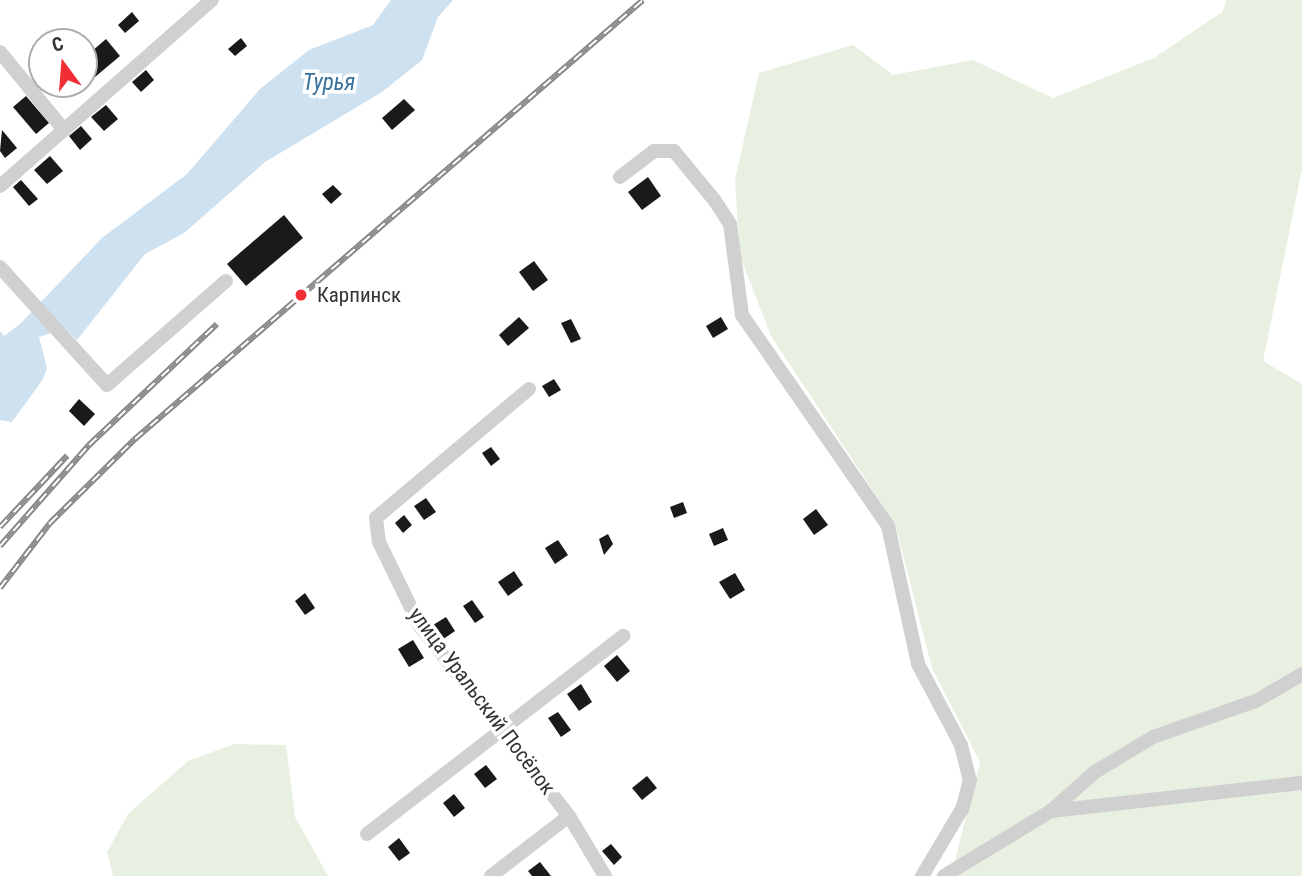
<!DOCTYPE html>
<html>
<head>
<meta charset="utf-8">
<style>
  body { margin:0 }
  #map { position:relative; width:1302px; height:876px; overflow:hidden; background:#fff; font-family:"Roboto Condensed",sans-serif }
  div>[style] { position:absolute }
  .green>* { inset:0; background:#e8f0e1 }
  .water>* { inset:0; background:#cde1f0 }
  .building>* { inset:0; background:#1a1a1a }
  .street>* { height:14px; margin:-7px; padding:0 7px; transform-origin:7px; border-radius:7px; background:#d0d0d0 }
  .rail>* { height:6px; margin-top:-3px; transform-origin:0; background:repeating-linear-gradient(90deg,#fff 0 10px,#888 0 20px); box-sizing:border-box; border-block:2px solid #888 }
  .dots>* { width:19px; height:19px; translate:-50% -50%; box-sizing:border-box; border:4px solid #fff; border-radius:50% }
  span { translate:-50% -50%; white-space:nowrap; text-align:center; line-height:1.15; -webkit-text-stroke:7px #fff; paint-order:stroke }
  .poi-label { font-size:21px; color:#333 }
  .left { translate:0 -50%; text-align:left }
  .street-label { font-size:21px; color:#333 }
  .water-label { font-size:23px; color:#39729c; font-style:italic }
  .north { position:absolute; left:28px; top:28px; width:70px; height:70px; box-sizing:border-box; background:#fff; border:2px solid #adadad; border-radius:50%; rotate:344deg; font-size:19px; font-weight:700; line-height:28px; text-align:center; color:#333 }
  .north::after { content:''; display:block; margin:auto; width:24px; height:32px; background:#f12e35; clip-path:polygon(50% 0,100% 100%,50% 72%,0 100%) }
</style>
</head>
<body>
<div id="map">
  <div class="green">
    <i style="clip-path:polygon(1227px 0,1302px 0,1302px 169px,1263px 361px,1302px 384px,1302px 876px,951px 876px,980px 762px,932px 668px,895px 524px,771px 336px,740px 256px,735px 180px,759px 73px,853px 45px,893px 75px,973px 60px,1053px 98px,1154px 58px,1222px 12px)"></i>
    <i style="clip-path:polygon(234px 744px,286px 745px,295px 817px,328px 876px,113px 876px,107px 852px,128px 814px,188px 761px)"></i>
  </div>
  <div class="water">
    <i style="clip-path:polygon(391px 0,453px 0,438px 17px,422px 60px,382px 92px,265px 162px,184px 233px,145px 254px,77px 340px,65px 328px,39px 337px,47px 368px,43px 379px,12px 422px,0 420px,0 331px,4px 336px,20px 324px,102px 238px,187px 174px,260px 89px,309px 50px,373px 25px)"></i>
  </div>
  <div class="building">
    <i style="clip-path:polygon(132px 12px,139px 21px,125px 33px,118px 25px)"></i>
    <i style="clip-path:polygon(241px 38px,247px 46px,235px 56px,228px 49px)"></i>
    <i style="clip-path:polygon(106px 39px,120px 56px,95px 77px,84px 58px)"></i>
    <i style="clip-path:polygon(146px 70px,154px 80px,141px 92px,132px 82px)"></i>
    <i style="clip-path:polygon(26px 96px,49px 123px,36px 134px,13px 107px)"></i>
    <i style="clip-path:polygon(404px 99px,415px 110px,392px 130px,382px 118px)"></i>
    <i style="clip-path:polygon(106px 105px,118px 119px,104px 131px,91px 117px)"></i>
    <i style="clip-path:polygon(81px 126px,92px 139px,80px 150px,69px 136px)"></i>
    <i style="clip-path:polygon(2px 130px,17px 148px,5px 158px,0 151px)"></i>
    <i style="clip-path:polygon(50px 156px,63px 171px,47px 184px,34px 170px)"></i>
    <i style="clip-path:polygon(648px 177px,661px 196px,642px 210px,628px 192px)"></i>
    <i style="clip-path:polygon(21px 180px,38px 199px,29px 206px,13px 187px)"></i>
    <i style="clip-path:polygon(333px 185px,342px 194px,331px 204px,322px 194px)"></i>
    <i style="clip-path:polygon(284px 215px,303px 238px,246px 286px,227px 264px)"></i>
    <i style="clip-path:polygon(534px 261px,548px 280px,533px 291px,519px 272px)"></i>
    <i style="clip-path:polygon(519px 317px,529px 328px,508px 346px,499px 335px)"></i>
    <i style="clip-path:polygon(721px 317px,728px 329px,713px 338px,706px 326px)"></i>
    <i style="clip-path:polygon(571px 319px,581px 339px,571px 343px,561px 323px)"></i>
    <i style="clip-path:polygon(554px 379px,561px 390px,549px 397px,542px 386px)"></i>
    <i style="clip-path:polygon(79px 399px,95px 414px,84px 426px,69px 411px)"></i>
    <i style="clip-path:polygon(491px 447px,500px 459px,491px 466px,482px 453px)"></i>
    <i style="clip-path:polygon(426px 498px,436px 512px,424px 520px,414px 506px)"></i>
    <i style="clip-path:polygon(683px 502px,687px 513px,674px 518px,670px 507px)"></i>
    <i style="clip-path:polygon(816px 509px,828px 525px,814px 535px,803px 519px)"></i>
    <i style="clip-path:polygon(404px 515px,412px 525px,403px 533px,395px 523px)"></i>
    <i style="clip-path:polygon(723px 528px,728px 540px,714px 546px,709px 534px)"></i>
    <i style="clip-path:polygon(608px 534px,613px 544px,604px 555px,599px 539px)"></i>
    <i style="clip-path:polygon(558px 540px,568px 555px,555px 564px,545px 548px)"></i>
    <i style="clip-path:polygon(514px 571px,523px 585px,508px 596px,498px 582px)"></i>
    <i style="clip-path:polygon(735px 573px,745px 590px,730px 599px,719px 582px)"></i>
    <i style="clip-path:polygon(305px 593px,315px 608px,305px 615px,295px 601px)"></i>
    <i style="clip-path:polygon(472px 600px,484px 617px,475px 623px,463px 606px)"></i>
    <i style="clip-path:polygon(446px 617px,455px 631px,442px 640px,433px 625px)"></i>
    <i style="clip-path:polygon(413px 640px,424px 658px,409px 667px,398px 649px)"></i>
    <i style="clip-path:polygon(617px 655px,630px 671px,617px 682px,604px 666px)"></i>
    <i style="clip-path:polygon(581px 684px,592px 702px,579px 711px,567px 694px)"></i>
    <i style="clip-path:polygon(558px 712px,571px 730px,561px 737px,548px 718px)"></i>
    <i style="clip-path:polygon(486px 765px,497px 779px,485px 788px,474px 774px)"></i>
    <i style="clip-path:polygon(647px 776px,657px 788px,642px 800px,632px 788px)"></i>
    <i style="clip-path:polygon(454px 794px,465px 808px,454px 817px,443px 803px)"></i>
    <i style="clip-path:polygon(399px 838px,410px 853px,399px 861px,388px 847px)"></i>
    <i style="clip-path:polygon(611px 844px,622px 857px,614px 865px,602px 851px)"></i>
    <i style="clip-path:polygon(540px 862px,551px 876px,532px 876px,528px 871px)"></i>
  </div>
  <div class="street">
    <i style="left:0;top:52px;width:101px;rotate:50.6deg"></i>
    <i style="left:620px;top:177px;width:43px;rotate:-37.4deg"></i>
    <i style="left:654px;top:151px;width:20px"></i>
    <i style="left:674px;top:151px;width:65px;rotate:50.6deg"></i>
    <i style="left:715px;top:201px;width:27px;rotate:57deg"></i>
    <i style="left:730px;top:224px;width:92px;rotate:82.5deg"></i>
    <i style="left:742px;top:315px;width:257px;rotate:55.3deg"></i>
    <i style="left:888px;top:526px;width:141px;rotate:77.7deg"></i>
    <i style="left:918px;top:664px;width:92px;rotate:62deg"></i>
    <i style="left:961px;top:745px;width:36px;rotate:76deg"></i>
    <i style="left:970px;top:780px;width:30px;rotate:105deg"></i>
    <i style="left:962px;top:809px;width:78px;rotate:120.8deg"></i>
    <i style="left:0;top:186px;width:282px;rotate:-41.3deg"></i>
    <i style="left:0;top:267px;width:159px;rotate:47.8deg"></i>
    <i style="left:107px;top:385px;width:158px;rotate:-41.2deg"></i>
    <i style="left:529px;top:389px;width:200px;rotate:139.9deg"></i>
    <i style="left:376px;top:518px;width:24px;rotate:83deg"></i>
    <i style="left:379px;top:542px;width:93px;rotate:64deg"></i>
    <i style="left:420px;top:626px;width:241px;rotate:51.9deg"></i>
    <i style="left:569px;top:816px;width:70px;rotate:59deg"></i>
    <i style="left:1051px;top:811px;width:59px;rotate:-41.6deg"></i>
    <i style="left:1095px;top:772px;width:68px;rotate:-31.1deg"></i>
    <i style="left:1153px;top:737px;width:109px;rotate:-19.3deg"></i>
    <i style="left:1256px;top:701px;width:53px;rotate:-30.4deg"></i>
    <i style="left:367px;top:834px;width:324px;rotate:-37.7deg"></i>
    <i style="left:491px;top:876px;width:98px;rotate:-37.6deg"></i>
    <i style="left:944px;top:876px;width:125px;rotate:-31.3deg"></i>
    <i style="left:1051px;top:811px;width:253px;rotate:-6.4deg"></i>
  </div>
  <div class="rail">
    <i style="left:0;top:527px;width:98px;rotate:-46.7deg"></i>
    <i style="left:0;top:546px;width:135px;rotate:-48.6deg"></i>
    <i style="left:89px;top:445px;width:176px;rotate:-43.4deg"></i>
    <i style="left:0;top:588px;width:82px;rotate:-52.4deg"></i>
    <i style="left:50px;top:523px;width:120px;rotate:-44.7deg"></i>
    <i style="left:135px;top:439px;width:671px;rotate:-40.83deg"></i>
  </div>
  <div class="dots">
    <i style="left:301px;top:295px;background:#f12e35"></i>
  </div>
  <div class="poi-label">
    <span class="left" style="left:317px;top:295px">Карпинск</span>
  </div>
  <div class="street-label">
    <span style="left:482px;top:701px;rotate:53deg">улица Уральский Посёлок</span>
  </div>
  <div class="water-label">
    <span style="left:329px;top:83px">Турья</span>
  </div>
  <div class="north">С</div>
</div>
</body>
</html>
